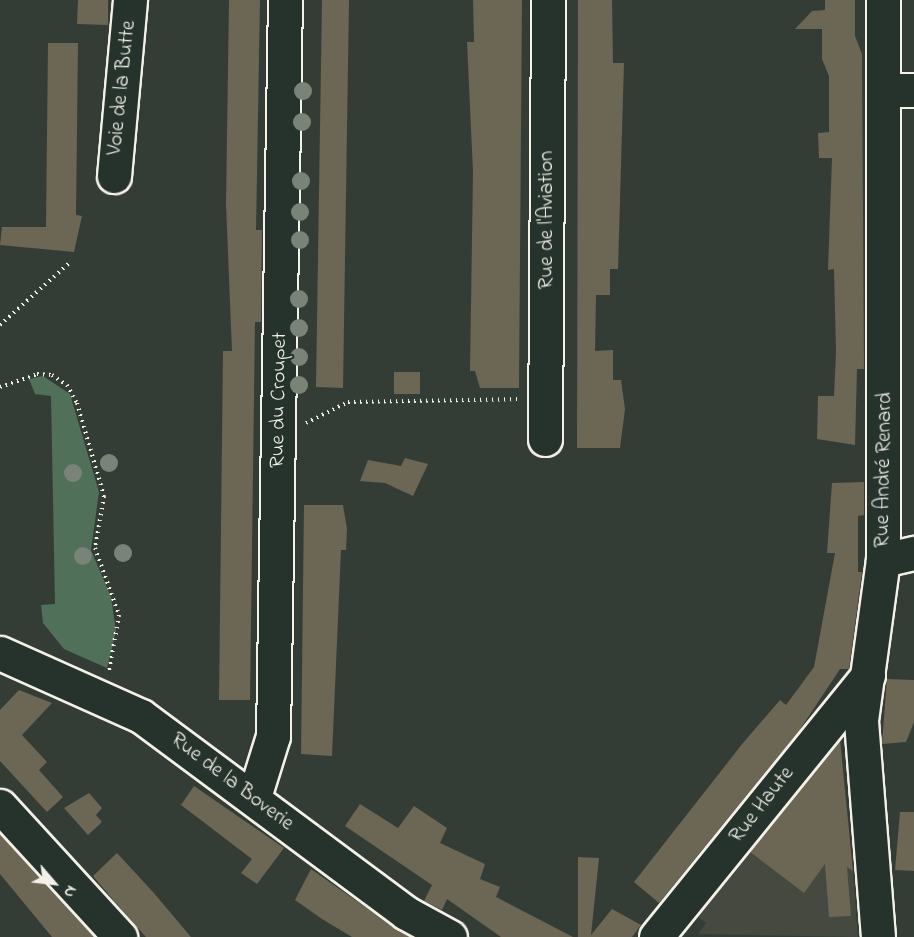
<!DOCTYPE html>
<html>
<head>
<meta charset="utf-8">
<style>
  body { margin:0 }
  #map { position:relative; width:914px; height:937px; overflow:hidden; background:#343d35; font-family:"Indie Flower",sans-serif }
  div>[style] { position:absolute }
  .built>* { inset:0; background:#45493f }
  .green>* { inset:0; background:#507059 }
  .building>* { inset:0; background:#6c6655 }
  .path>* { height:4px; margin-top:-2px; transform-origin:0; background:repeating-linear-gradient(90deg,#f4f1e8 0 1.5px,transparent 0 6px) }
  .roads { filter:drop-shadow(2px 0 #f4f1e8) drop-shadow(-2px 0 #f4f1e8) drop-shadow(0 2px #f4f1e8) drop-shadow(0 -2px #f4f1e8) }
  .minor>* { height:33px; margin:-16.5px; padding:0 16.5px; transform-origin:16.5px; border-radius:16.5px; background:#26332d }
  .trees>* { width:18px; height:18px; margin:-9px; border-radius:50%; background:#798378 }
  span { translate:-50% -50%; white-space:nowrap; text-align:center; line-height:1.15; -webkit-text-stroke:4.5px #26332d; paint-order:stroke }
  .street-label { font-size:21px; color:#f4f1e8 }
  .north { position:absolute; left:24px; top:853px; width:60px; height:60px; -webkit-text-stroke:4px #26332d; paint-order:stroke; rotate:118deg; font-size:16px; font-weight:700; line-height:24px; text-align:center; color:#f4f1e8 }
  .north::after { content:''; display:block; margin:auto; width:21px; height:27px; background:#f4f1e8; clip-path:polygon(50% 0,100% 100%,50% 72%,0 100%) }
</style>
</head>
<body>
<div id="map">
  <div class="built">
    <i style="clip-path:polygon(776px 816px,853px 871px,858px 937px,698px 934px,706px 923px,697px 916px)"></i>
  </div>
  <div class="green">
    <i style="clip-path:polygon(43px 376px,70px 394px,99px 492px,91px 550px,111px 597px,116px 631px,107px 668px,64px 649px,43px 623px,41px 605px,55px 604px,51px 396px,35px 394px,29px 379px)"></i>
  </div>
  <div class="building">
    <i style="clip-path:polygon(78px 0,108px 0,108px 25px,77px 24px)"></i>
    <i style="clip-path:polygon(229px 0,260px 0,256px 230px,262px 230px,261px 322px,255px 322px,250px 700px,219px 700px,223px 351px,232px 351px,226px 204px)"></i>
    <i style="clip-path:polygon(322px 0,349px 0,343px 388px,316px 387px)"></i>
    <i style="clip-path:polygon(473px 0,522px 0,519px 388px,480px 388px,475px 371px,470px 371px,473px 172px,467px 42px,474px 42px)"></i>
    <i style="clip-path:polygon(578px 0,612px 0,613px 63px,624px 63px,618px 269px,610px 269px,610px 295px,596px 295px,595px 351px,613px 350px,613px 380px,621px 380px,625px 409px,620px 448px,577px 448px)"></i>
    <i style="clip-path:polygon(825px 0,855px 0,855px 36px,862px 54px,864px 369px,857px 369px,855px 445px,817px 439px,818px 396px,834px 396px,836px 352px,834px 269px,828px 270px,832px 158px,819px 158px,818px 133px,829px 132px,829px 76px,822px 59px,822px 29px,795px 29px,812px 11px,825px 10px)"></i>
    <i style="clip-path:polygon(48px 43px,78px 43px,76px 215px,82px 216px,74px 252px,0 245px,2px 227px,46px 227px)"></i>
    <i style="clip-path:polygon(394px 372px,420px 372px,420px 394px,394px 394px)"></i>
    <i style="clip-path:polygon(405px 458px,428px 464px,413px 496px,385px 483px,360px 481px,368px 460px,401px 466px)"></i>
    <i style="clip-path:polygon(864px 482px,864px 515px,858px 516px,858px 572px,862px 572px,849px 669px,840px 669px,799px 731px,659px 903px,634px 882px,743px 743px,780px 700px,786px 705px,814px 667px,835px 553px,827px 553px,832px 483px)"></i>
    <i style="clip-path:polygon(304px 505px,343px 505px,347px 529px,346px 550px,341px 550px,332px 756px,301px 754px)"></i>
    <i style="clip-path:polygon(887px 679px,914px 680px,914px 722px,906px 742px,882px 744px)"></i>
    <i style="clip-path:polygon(19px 690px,52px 703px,22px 735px,47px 762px,39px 770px,63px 797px,47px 812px,0 761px,0 710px)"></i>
    <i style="clip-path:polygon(840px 739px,853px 871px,847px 867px,851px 916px,829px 917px,825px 864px,804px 893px,749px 851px)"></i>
    <i style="clip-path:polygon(194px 786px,284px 848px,257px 884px,241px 873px,252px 859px,181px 805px)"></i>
    <i style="clip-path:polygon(89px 793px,102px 808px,96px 815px,102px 822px,88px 835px,64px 808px)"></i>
    <i style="clip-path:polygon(360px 804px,398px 828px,414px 806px,447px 828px,440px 843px,485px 864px,480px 879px,500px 887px,496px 897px,573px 937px,501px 937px,447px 899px,442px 910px,424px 901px,432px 885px,345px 826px)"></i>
    <i style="clip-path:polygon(900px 812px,914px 812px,914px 871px,895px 870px)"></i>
    <i style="clip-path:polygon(0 834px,95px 937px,52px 937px,0 874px)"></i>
    <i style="clip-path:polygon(117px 853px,153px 892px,191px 937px,146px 937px,114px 901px,93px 876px)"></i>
    <i style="clip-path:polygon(578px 857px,599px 858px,591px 935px,612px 909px,641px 925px,632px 937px,578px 937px)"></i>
    <i style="clip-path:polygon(311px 869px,395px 928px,411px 937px,352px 937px,322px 919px,295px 900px)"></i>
  </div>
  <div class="path">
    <i style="left:0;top:325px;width:93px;rotate:-41.9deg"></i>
    <i style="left:0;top:387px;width:39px;rotate:-19deg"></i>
    <i style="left:37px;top:374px;width:15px;rotate:4deg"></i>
    <i style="left:52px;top:375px;width:18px;rotate:34deg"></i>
    <i style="left:67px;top:385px;width:21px;rotate:61deg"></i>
    <i style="left:77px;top:403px;width:97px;rotate:73.8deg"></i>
    <i style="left:104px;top:496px;width:53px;rotate:99.8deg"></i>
    <i style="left:95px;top:548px;width:71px;rotate:70.3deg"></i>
    <i style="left:119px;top:615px;width:58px;rotate:100deg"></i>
    <i style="left:306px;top:423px;width:47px;rotate:-26.6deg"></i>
    <i style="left:348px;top:402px;width:170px;rotate:-1deg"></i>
  </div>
  <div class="roads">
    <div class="minor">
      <i style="left:884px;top:91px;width:30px;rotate:-2deg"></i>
      <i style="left:114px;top:176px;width:177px;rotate:-84.8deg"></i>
      <i style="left:545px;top:439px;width:439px;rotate:-89.6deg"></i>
      <i style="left:883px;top:560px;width:32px;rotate:-13deg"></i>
      <i style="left:0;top:653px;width:154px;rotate:24.1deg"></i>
      <i style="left:141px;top:716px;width:330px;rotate:36.6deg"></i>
      <i style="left:406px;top:913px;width:50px;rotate:28.6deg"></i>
      <i style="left:254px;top:797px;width:64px;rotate:-72.7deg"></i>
      <i style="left:273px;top:736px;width:736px;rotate:-89.07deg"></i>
      <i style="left:0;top:806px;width:178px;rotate:47.5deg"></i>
      <i style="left:656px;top:937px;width:337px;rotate:-51deg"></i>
      <i style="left:878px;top:937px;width:218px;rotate:-94.5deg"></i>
      <i style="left:861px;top:720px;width:162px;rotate:-82.2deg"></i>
      <i style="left:883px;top:560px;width:560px;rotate:-90deg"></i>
    </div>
  </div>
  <div class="trees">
    <i style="left:303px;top:91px"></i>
    <i style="left:302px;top:122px"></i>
    <i style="left:301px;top:181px"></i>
    <i style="left:300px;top:212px"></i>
    <i style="left:300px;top:240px"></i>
    <i style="left:299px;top:299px"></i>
    <i style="left:299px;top:328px"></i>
    <i style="left:299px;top:357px"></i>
    <i style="left:299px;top:385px"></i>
    <i style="left:109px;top:463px"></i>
    <i style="left:73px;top:473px"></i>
    <i style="left:123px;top:553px"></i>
    <i style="left:83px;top:556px"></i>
  </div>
  <div class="street-label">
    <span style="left:122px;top:88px;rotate:-84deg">Voie de la Butte</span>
    <span style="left:547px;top:220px;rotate:-90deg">Rue de l'Aviation</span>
    <span style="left:279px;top:400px;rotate:-89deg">Rue du Croupet</span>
    <span style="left:884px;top:470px;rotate:-89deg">Rue André Renard</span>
    <span style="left:232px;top:782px;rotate:37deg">Rue de la Boverie</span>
    <span style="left:762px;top:805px;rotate:-52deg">Rue Haute</span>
  </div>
  <div class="north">N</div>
</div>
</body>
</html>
